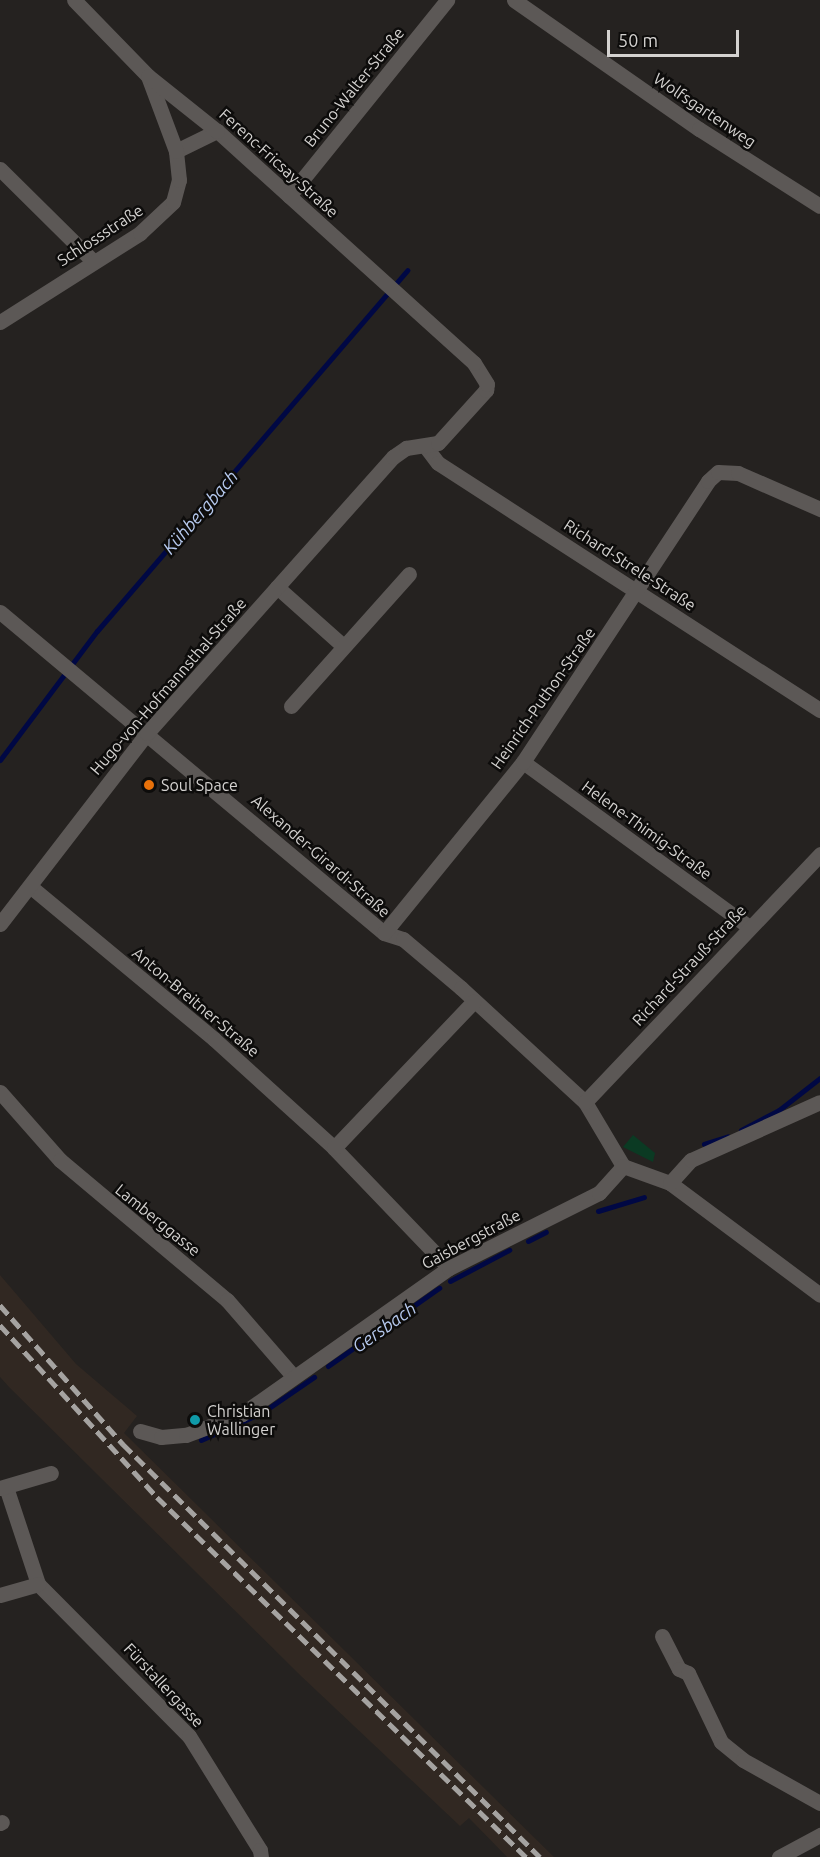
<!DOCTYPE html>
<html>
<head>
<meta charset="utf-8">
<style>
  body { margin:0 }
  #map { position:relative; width:820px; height:1857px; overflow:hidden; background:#252220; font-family:Ubuntu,sans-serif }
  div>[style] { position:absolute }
  .built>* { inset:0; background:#312822 }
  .green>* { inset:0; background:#0b3a23 }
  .stream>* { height:5px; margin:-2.5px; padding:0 2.5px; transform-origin:2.5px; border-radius:2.5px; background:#000844 }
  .minor>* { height:15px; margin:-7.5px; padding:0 7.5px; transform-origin:7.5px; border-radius:7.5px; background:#5c5856 }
  .rail>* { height:4.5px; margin-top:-2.25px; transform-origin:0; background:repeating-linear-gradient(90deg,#a5a3a1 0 12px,transparent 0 18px) }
  .dots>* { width:16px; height:16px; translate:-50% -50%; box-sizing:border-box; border:3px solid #0d0c0b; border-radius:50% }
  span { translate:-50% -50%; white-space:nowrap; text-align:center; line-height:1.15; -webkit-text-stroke:5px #0d0c0b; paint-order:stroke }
  .street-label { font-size:16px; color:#d4d2d0 }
  .poi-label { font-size:16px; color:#d4d2d0 }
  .left { translate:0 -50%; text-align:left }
  .water-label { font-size:18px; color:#b6c9ee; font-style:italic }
  .scale { position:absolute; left:607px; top:30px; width:132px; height:27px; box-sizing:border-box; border:3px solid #d4d2d0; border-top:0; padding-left:8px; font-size:18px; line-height:21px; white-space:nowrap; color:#d4d2d0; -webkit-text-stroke:4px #0d0c0b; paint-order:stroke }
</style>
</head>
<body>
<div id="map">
  <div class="built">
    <i style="clip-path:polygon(0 1275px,76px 1364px,137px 1416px,124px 1433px,554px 1857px,507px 1857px,469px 1818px,460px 1826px,301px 1676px,9px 1387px,0 1377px)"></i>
  </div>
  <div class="green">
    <i style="clip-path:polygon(633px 1135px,655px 1153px,653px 1162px,623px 1147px)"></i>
  </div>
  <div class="stream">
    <i style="left:0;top:760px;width:161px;rotate:-53.1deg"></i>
    <i style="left:97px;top:631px;width:476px;rotate:-49.3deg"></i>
    <i style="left:741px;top:1130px;width:43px;rotate:-27.8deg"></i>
    <i style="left:779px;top:1110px;width:52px;rotate:-38deg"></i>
    <i style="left:704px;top:1144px;width:25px;rotate:-18deg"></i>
    <i style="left:598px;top:1211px;width:48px;rotate:-16.9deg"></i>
    <i style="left:528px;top:1241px;width:20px;rotate:-27deg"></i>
    <i style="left:450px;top:1281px;width:67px;rotate:-27.7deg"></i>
    <i style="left:328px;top:1366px;width:136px;rotate:-35.1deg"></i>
    <i style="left:201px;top:1440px;width:68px;rotate:-24.3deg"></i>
    <i style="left:263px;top:1412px;width:62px;rotate:-34.5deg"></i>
  </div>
  <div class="minor">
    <i style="left:514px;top:0;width:226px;rotate:34.9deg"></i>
    <i style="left:699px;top:129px;width:143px;rotate:32.5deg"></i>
    <i style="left:176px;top:151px;width:46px;rotate:-26deg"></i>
    <i style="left:0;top:169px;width:131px;rotate:44.7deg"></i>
    <i style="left:289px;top:196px;width:252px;rotate:-51.1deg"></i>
    <i style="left:0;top:322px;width:166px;rotate:-32.4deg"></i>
    <i style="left:140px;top:233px;width:45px;rotate:-43.2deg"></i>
    <i style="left:173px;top:202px;width:23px;rotate:-75deg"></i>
    <i style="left:179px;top:180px;width:29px;rotate:-96deg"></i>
    <i style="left:176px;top:151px;width:80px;rotate:-110.5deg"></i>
    <i style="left:148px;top:76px;width:106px;rotate:-134.2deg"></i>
    <i style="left:425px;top:446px;width:21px;rotate:53deg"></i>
    <i style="left:438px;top:463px;width:455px;rotate:32.9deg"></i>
    <i style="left:277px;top:587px;width:87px;rotate:41.7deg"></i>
    <i style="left:0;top:612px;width:500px;rotate:39.89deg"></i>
    <i style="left:384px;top:933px;width:20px;rotate:18deg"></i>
    <i style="left:403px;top:939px;width:76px;rotate:40.2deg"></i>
    <i style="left:461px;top:988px;width:168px;rotate:42.6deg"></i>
    <i style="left:585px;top:1102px;width:74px;rotate:59.3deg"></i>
    <i style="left:291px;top:706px;width:177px;rotate:-48.2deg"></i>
    <i style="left:523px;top:762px;width:280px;rotate:36.1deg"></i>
    <i style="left:31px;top:887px;width:238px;rotate:39.7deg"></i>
    <i style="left:214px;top:1039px;width:162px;rotate:42.2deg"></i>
    <i style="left:334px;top:1148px;width:166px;rotate:46.2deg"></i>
    <i style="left:0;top:924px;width:241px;rotate:-52.4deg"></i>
    <i style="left:147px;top:733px;width:370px;rotate:-48.3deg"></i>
    <i style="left:393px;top:457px;width:16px;rotate:-35deg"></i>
    <i style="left:406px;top:448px;width:32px;rotate:-9deg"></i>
    <i style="left:438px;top:443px;width:72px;rotate:-47.8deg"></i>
    <i style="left:486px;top:390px;width:6px;rotate:-81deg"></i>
    <i style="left:487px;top:384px;width:25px;rotate:-122deg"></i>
    <i style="left:474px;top:363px;width:346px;rotate:-137.9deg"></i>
    <i style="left:217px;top:131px;width:88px;rotate:-141.4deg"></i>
    <i style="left:384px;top:933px;width:220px;rotate:-50.9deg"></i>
    <i style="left:523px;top:762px;width:336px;rotate:-56.6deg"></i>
    <i style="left:708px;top:481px;width:13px;rotate:-42deg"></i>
    <i style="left:718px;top:472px;width:20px;rotate:3deg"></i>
    <i style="left:738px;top:473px;width:90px;rotate:23.7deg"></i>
    <i style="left:0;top:1092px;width:91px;rotate:48.6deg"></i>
    <i style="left:60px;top:1160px;width:218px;rotate:40deg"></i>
    <i style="left:227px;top:1300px;width:101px;rotate:49deg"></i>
    <i style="left:585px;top:1102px;width:342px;rotate:-46.5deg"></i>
    <i style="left:334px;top:1148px;width:202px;rotate:-46.4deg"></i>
    <i style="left:623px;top:1166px;width:50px;rotate:19.9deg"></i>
    <i style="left:670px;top:1183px;width:187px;rotate:36.7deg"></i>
    <i style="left:670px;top:1183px;width:31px;rotate:-48deg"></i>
    <i style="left:691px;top:1160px;width:141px;rotate:-24.2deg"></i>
    <i style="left:140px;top:1431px;width:22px;rotate:16deg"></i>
    <i style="left:161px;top:1437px;width:25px;rotate:-5deg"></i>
    <i style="left:186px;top:1435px;width:60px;rotate:-20.6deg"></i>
    <i style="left:242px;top:1414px;width:253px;rotate:-35.2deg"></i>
    <i style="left:449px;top:1268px;width:168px;rotate:-26.6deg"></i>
    <i style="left:599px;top:1193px;width:36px;rotate:-48deg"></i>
    <i style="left:6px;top:1487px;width:102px;rotate:71.7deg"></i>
    <i style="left:38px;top:1584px;width:214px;rotate:45.2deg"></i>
    <i style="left:189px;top:1736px;width:134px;rotate:58.1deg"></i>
    <i style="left:260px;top:1850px;width:7px;rotate:82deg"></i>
    <i style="left:0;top:1488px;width:53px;rotate:-16.4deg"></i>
    <i style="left:0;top:1595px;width:40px;rotate:-16deg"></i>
    <i style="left:662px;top:1636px;width:37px;rotate:63deg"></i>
    <i style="left:679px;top:1669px;width:10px;rotate:24deg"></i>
    <i style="left:688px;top:1673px;width:76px;rotate:64.4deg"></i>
    <i style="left:721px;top:1742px;width:28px;rotate:39deg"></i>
    <i style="left:743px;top:1760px;width:88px;rotate:29.2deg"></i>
    <i style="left:0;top:1823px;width:2px;rotate:-27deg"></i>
    <i style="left:779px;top:1857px;width:47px;rotate:-28.2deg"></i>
  </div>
  <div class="rail">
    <i style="left:0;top:1305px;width:186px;rotate:48.5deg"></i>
    <i style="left:123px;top:1444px;width:587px;rotate:44.72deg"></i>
    <i style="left:0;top:1325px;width:233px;rotate:47.6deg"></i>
    <i style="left:157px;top:1497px;width:516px;rotate:44.29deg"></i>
  </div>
  <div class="dots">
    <i style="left:149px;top:785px;background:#e8710a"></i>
    <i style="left:195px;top:1420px;background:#0f9aa8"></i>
  </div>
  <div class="street-label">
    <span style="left:354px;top:87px;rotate:-51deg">Bruno-Walter-Straße</span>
    <span style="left:705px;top:110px;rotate:34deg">Wolfsgartenweg</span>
    <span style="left:279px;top:163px;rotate:42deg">Ferenc-Fricsay-Straße</span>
    <span style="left:100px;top:235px;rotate:-33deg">Schlossstraße</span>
    <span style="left:630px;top:565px;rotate:33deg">Richard-Strele-Straße</span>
    <span style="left:168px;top:686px;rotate:-49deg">Hugo-von-Hofmannsthal-Straße</span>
    <span style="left:543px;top:698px;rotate:-55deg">Heinrich-Puthon-Straße</span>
    <span style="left:647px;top:830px;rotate:36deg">Helene-Thimig-Straße</span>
    <span style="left:321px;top:856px;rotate:41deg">Alexander-Girardi-Straße</span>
    <span style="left:689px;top:965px;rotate:-47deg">Richard-Strauß-Straße</span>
    <span style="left:196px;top:1002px;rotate:40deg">Anton-Breitner-Straße</span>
    <span style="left:158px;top:1220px;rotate:39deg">Lamberggasse</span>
    <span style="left:471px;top:1239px;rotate:-28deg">Gaisbergstraße</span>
    <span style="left:164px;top:1685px;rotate:47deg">Fürstallergasse</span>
  </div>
  <div class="poi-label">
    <span class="left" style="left:161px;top:785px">Soul Space</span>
    <span class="left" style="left:207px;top:1420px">Christian<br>Wallinger</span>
  </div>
  <div class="water-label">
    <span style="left:200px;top:512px;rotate:-49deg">Kühbergbach</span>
    <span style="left:384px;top:1327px;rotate:-35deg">Gersbach</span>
  </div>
  <div class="scale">50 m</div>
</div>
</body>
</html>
